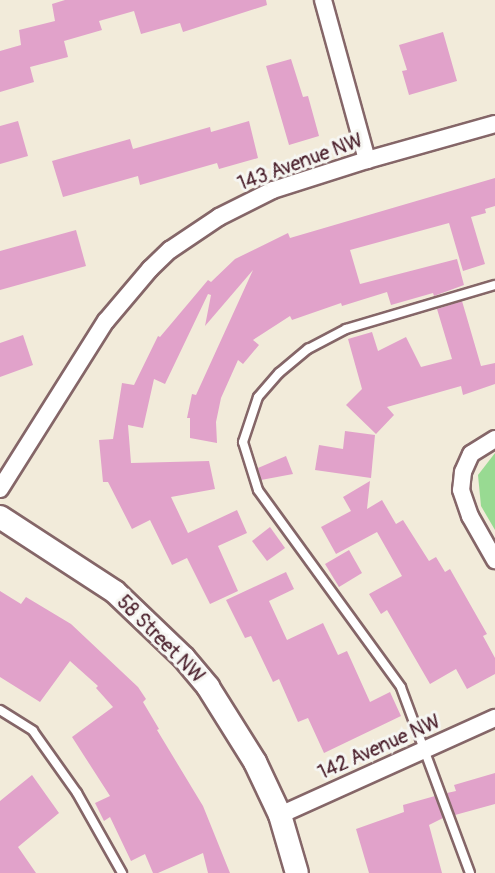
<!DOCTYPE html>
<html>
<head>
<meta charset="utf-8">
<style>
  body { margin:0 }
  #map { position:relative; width:495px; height:873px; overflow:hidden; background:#f2ebda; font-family:Pangolin,sans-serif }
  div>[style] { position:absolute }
  .green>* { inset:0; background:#98da92 }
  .building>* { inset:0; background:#e1a2ca }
  .roads { filter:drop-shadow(2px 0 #856668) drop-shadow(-2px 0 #856668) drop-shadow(0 2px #856668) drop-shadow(0 -2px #856668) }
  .lane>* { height:8px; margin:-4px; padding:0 4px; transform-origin:4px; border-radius:4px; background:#fff }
  .street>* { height:16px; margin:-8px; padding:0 8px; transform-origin:8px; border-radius:8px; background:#fff }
  .secondary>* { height:22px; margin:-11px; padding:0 11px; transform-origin:11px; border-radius:11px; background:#fff }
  span { translate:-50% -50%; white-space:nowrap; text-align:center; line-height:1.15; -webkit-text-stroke:6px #f6f6f2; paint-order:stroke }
  .street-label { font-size:20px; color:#4a1f2b }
</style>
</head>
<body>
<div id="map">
  <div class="green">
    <i style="clip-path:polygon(495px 453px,495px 530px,481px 506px,478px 475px)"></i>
  </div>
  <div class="building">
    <i style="clip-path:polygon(65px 0,266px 0,267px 5px,183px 32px,180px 23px,141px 34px,134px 11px,99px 21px,102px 30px,64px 41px,68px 57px,30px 67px,34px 82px,0 92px,0 51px,21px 45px,19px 30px,55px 21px,52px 4px)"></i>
    <i style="clip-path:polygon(443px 32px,457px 81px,409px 95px,402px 71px,407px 70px,399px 45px)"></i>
    <i style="clip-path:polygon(291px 59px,303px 97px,308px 96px,319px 136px,289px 145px,266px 66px)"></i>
    <i style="clip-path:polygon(18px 121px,28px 156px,0 164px,0 126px)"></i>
    <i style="clip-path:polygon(249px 121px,258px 158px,219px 169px,217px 163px,140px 185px,138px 176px,63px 197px,52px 161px,130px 139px,133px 149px,210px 127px,211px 132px)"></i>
    <i style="clip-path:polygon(495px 178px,495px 206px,485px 209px,486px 213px,471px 217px,485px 264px,463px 271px,449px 223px,350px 250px,360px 284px,457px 259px,464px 285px,434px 296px,433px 293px,391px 305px,387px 292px,342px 306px,341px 303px,292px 320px,290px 316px,253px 340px,259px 345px,243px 364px,238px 360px,221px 398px,216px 422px,217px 443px,190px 438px,190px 418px,187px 418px,192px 394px,196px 395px,253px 270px,205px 326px,211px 295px,208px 294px,165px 384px,154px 379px,143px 428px,128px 425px,131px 463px,209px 461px,215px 489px,171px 497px,188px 533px,237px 510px,247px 533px,218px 546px,238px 591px,210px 604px,187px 558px,172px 565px,150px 520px,132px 529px,108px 482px,103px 482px,99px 440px,113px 439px,122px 383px,134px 385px,158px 336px,160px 337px,208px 280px,211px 282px,235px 259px,288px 233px,290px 238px)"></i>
    <i style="clip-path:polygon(76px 230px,86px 266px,0 290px,0 251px)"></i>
    <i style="clip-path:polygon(462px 301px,481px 366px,495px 363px,495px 384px,463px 395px,461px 386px,387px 407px,394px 415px,376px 434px,346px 405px,362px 389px,348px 339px,372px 332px,378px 351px,406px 337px,421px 367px,452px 359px,437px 309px)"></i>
    <i style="clip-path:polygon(23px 335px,33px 365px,0 377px,0 343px)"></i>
    <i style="clip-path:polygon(345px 431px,375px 435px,371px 478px,315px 470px,319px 445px,343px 449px)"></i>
    <i style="clip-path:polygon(286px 456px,293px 474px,261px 480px,258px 468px)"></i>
    <i style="clip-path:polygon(370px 481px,367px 509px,382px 500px,396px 524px,403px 520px,429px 561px,436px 557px,445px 572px,450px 569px,487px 634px,483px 636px,495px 658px,495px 674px,467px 689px,456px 669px,430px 684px,387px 610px,381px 614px,369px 594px,402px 576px,377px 532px,336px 554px,321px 527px,351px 511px,343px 497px)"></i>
    <i style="clip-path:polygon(270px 527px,285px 548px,267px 561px,252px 541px)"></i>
    <i style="clip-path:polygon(349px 550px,362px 573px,339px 587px,325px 564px)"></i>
    <i style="clip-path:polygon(286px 572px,294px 589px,269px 601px,287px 640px,323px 623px,338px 655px,347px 651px,370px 702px,390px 692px,401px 716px,324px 753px,308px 718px,298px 722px,279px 679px,273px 682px,251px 636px,245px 638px,226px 600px)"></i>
    <i style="clip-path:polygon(0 591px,21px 604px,26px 597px,71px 624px,138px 687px,146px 699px,143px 702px,159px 729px,157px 730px,203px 806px,230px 873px,208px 873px,203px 853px,158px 873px,153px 873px,145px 854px,131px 861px,110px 817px,104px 821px,95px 803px,110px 796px,72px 737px,113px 707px,96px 688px,98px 686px,70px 661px,40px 702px,0 677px)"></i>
    <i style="clip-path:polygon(495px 773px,495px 804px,455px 815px,447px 793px,456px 791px,454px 785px)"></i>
    <i style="clip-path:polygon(32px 775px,59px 813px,18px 847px,36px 873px,0 873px,0 801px)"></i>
    <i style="clip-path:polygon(435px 796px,443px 818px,429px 825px,442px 873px,369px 873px,356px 829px,404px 812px,403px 805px)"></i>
  </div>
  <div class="roads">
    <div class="lane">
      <i style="left:0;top:710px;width:39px;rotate:32deg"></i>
      <i style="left:33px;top:731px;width:76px;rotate:54.6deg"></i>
      <i style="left:77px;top:793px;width:92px;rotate:60.6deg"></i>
      <i style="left:470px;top:873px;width:198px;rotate:-110.4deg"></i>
      <i style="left:401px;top:687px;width:243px;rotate:-126deg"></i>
      <i style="left:258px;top:490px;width:50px;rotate:-107.4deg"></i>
      <i style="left:243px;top:442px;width:47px;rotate:-71.6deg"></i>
      <i style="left:258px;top:397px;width:32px;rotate:-49deg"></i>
      <i style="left:279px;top:373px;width:38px;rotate:-40deg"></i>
      <i style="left:308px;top:349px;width:43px;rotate:-27.8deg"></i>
      <i style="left:346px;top:329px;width:155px;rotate:-16.5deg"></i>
    </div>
    <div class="street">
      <i style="left:323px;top:0;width:166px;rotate:74.6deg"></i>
      <i style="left:495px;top:439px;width:28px;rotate:148deg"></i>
      <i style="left:471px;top:454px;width:20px;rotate:114deg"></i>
      <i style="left:463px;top:472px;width:18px;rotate:96deg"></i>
      <i style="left:461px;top:490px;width:28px;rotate:71deg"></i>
      <i style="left:470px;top:516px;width:51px;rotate:60.4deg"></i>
      <i style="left:0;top:489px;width:199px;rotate:-57.8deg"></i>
      <i style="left:106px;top:321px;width:68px;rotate:-49.8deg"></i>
      <i style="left:150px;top:269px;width:28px;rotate:-44deg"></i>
      <i style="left:170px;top:250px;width:59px;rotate:-34deg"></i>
      <i style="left:219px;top:217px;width:60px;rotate:-26.6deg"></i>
      <i style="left:273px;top:190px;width:99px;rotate:-17.7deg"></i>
      <i style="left:367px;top:160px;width:133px;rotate:-15.7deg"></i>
      <i style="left:280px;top:815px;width:236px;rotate:-24.3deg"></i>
    </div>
    <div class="secondary">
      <i style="left:0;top:517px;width:137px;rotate:33.1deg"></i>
      <i style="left:115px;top:592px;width:95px;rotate:43.7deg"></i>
      <i style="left:184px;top:658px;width:38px;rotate:50deg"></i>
      <i style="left:208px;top:687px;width:89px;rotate:57.9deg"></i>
      <i style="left:255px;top:762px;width:59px;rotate:64.7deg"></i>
      <i style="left:280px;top:815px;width:60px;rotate:73.7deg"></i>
    </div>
  </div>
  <div class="street-label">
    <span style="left:300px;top:162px;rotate:-20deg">143 Avenue NW</span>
    <span style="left:161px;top:639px;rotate:45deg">58 Street NW</span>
    <span style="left:379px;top:747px;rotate:-24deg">142 Avenue NW</span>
  </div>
</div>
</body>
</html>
